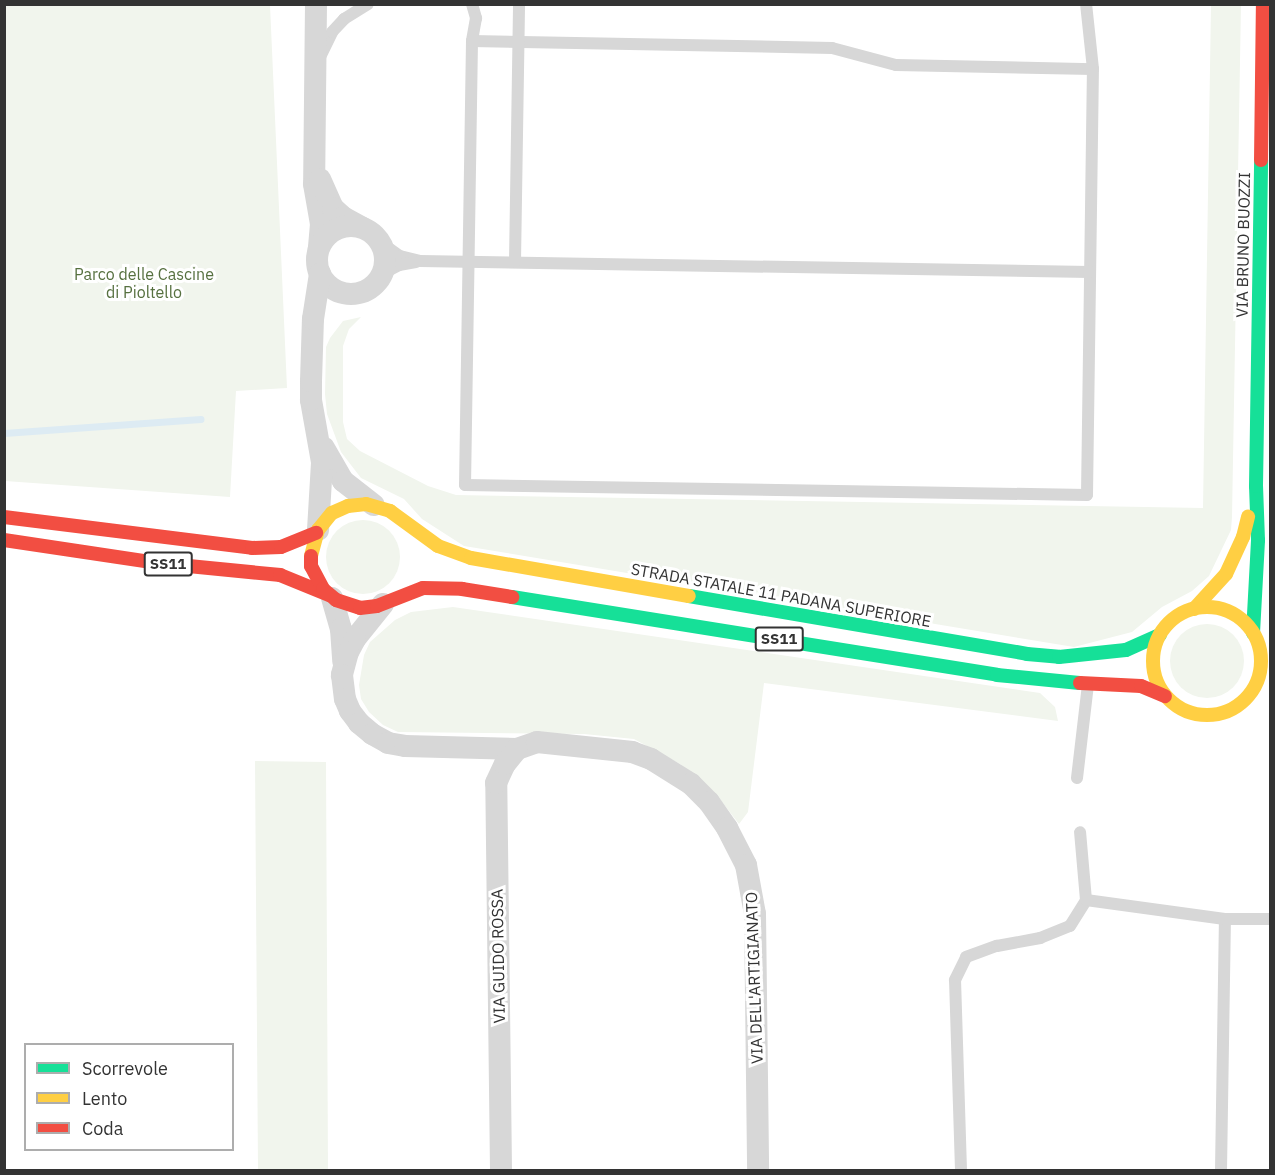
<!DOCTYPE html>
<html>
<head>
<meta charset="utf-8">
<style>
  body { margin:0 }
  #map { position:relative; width:1275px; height:1175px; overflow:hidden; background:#fff; font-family:"IBM Plex Sans",sans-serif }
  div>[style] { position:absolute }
  .green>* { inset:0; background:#f1f5ed }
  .round { border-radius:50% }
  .stream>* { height:7px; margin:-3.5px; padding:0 3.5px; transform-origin:3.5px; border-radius:3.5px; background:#ddebf3 }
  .lane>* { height:12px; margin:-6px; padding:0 6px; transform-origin:6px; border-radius:6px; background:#d7d7d7 }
  .street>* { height:22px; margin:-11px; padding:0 11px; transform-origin:11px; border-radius:11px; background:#d7d7d7 }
  .street>.ring { margin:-11px; padding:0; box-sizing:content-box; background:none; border:22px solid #d7d7d7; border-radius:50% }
  .fast>* { height:14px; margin:-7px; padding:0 7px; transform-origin:7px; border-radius:7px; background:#16e098 }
  .slow>* { height:14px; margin:-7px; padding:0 7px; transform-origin:7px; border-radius:7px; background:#ffcf43 }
  .slow>.ring { margin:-7px; padding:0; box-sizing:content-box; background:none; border:14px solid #ffcf43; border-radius:50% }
  .jam>* { height:14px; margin:-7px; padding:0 7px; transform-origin:7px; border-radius:7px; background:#f24e42 }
  span { translate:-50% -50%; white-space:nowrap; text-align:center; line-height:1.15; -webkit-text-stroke:6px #fff; paint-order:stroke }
  .shield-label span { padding:2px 4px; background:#fff; border:2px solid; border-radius:4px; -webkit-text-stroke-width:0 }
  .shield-label { font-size:15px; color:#333; font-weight:700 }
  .street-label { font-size:16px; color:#333 }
  .park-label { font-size:16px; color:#56703f }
  .frame { position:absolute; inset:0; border:6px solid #333; pointer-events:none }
  .legend { position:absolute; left:24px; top:1043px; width:210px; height:108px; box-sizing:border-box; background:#fff; border:2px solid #adadad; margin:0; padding:8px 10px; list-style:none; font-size:18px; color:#333 }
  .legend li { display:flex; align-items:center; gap:12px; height:30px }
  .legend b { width:30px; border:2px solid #adadad }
</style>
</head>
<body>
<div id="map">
  <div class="green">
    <i style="clip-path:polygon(4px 5px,270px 5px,287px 388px,236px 391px,230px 497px,5px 481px)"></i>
    <i style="clip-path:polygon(1211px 5px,1241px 5px,1232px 517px,1231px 530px,1209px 576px,1192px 591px,1162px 607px,1132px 632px,1074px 647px,464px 546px,422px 519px,404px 499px,361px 478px,341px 452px,327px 414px,325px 394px,326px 347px,330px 338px,343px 321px,361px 317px,349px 329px,343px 346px,343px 422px,347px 439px,360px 451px,428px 486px,456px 495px,1203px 508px)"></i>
    <i class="round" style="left:326px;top:520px;width:74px;height:74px"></i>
    <i style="clip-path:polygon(453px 607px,1040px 693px,1055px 707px,1058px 721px,764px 683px,748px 812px,739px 824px,716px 794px,680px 764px,634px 739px,584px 734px,398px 732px,383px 725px,369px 712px,361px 699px,359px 685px,364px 655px,370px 642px,395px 620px,411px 612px)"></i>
    <i class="round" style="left:1170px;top:624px;width:74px;height:74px"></i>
    <i style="clip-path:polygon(255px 761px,326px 762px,328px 1170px,258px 1170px)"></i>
  </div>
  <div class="stream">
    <i style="left:4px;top:433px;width:197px;rotate:-4.1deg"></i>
  </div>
  <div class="lane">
    <i style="left:472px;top:4px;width:15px;rotate:74deg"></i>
    <i style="left:476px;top:18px;width:23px;rotate:100deg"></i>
    <i style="left:472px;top:41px;width:444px;rotate:90.9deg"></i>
    <i style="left:465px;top:485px;width:622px;rotate:0.92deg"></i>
    <i style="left:1087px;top:495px;width:426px;rotate:-89.2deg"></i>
    <i style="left:1093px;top:69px;width:65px;rotate:-96.1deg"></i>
    <i style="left:472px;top:41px;width:360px;rotate:1.1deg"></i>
    <i style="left:832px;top:48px;width:66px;rotate:14.9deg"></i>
    <i style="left:896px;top:65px;width:197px;rotate:1.2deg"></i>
    <i style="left:321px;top:55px;width:25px;rotate:-64deg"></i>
    <i style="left:332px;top:32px;width:18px;rotate:-47deg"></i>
    <i style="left:344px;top:19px;width:28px;rotate:-32deg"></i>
    <i style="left:379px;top:241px;width:26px;rotate:36deg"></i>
    <i style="left:400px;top:256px;width:21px;rotate:14deg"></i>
    <i style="left:420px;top:261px;width:670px;rotate:0.94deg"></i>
    <i style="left:515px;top:262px;width:258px;rotate:-89.1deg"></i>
    <i style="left:382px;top:274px;width:19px;rotate:-28deg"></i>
    <i style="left:399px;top:265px;width:17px;rotate:-10deg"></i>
    <i style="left:1077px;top:778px;width:94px;rotate:-83.3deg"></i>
    <i style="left:1086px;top:900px;width:140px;rotate:7.8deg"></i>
    <i style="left:961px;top:1170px;width:190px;rotate:-91.8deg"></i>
    <i style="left:955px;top:980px;width:25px;rotate:-64deg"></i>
    <i style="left:966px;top:957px;width:33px;rotate:-20deg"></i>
    <i style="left:997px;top:946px;width:44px;rotate:-10.5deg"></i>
    <i style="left:1040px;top:938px;width:32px;rotate:-22deg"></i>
    <i style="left:1070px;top:926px;width:31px;rotate:-58deg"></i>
    <i style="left:1086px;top:900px;width:68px;rotate:-95deg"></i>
    <i style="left:1221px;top:1170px;width:251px;rotate:-89.1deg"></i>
    <i style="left:1225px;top:919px;width:45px"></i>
  </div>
  <div class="street">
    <i style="left:316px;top:4px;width:180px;rotate:90.6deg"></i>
    <i style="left:314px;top:184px;width:41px;rotate:80.1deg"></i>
    <i style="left:321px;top:224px;width:24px;rotate:95deg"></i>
    <i style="left:320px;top:179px;width:32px;rotate:66deg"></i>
    <i style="left:333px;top:208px;width:13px;rotate:42deg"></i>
    <i style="left:343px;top:217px;width:21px;rotate:29deg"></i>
    <i class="ring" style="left:317px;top:226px;width:46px;height:46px"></i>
    <i style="left:324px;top:448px;width:38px;rotate:60deg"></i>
    <i style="left:343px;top:481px;width:39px;rotate:38deg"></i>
    <i style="left:318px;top:530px;width:68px;rotate:-86.6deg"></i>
    <i style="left:322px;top:462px;width:63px;rotate:-100.1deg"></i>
    <i style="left:311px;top:400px;width:19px;rotate:-90deg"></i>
    <i style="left:311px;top:381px;width:62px;rotate:-88.2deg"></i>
    <i style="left:313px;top:319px;width:46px;rotate:-81.2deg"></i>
    <i style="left:332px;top:598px;width:32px;rotate:74deg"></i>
    <i style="left:341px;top:629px;width:32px;rotate:86deg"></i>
    <i style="left:383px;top:604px;width:45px;rotate:128.7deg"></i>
    <i style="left:355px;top:639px;width:15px;rotate:118deg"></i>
    <i style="left:348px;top:652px;width:24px;rotate:105deg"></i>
    <i style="left:342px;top:675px;width:24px;rotate:83deg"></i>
    <i style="left:345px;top:699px;width:13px;rotate:67deg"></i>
    <i style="left:350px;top:711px;width:15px;rotate:53deg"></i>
    <i style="left:359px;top:723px;width:17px;rotate:40deg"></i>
    <i style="left:372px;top:734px;width:18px;rotate:29deg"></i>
    <i style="left:388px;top:743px;width:17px;rotate:10deg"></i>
    <i style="left:405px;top:746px;width:112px;rotate:1.5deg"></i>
    <i style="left:517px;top:749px;width:21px;rotate:-19deg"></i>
    <i style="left:537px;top:742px;width:96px;rotate:6deg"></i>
    <i style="left:632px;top:752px;width:20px;rotate:20deg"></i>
    <i style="left:651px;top:759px;width:47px;rotate:32deg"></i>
    <i style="left:691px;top:784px;width:25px;rotate:45deg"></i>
    <i style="left:709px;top:802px;width:32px;rotate:55deg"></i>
    <i style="left:727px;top:828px;width:42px;rotate:62.8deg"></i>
    <i style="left:746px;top:865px;width:50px;rotate:79.6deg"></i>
    <i style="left:755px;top:914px;width:256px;rotate:89.3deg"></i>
    <i style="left:501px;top:1170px;width:387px;rotate:-90.7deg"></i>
    <i style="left:496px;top:783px;width:21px;rotate:-65deg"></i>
    <i style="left:505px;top:764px;width:19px;rotate:-51deg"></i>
  </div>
  <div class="fast">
    <i style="left:689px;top:596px;width:343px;rotate:9.7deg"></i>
    <i style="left:1027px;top:654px;width:32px;rotate:5deg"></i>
    <i style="left:1059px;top:657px;width:67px;rotate:-6deg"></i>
    <i style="left:1126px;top:650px;width:37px;rotate:-24deg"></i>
    <i style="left:512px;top:597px;width:491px;rotate:9.1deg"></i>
    <i style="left:997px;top:675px;width:83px;rotate:5.5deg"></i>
    <i style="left:1253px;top:633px;width:93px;rotate:-86.9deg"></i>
    <i style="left:1258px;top:540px;width:54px;rotate:-92.1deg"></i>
    <i style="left:1256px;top:486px;width:326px;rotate:-89.1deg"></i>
  </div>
  <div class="slow">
    <i style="left:311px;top:556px;width:27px;rotate:-75deg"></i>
    <i style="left:318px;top:530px;width:22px;rotate:-51deg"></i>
    <i style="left:332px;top:513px;width:17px;rotate:-24deg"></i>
    <i style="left:348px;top:506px;width:18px;rotate:-6deg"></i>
    <i style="left:366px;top:504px;width:25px;rotate:16deg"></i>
    <i style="left:390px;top:511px;width:59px;rotate:36.1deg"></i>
    <i style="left:438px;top:546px;width:35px;rotate:20deg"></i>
    <i style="left:471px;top:558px;width:221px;rotate:9.9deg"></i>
    <i class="ring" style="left:1153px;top:607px;width:94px;height:94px"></i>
    <i style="left:1194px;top:609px;width:47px;rotate:-47.6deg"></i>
    <i style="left:1226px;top:574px;width:41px;rotate:-65.3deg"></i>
    <i style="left:1243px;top:537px;width:21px;rotate:-76deg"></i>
  </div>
  <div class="jam">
    <i style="left:1261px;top:160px;width:156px;rotate:-89.3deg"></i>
    <i style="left:4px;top:517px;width:250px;rotate:7.1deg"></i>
    <i style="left:252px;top:548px;width:29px;rotate:-2deg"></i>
    <i style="left:281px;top:547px;width:38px;rotate:-22deg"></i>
    <i style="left:4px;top:540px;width:156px;rotate:8.5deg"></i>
    <i style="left:158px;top:563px;width:123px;rotate:5.6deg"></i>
    <i style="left:280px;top:575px;width:53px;rotate:22.2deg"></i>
    <i style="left:311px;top:556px;width:10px;rotate:90deg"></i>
    <i style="left:311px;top:566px;width:26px;rotate:62deg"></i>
    <i style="left:323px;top:589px;width:17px;rotate:40deg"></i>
    <i style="left:336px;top:600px;width:25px;rotate:18deg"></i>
    <i style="left:360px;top:608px;width:17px;rotate:-7deg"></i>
    <i style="left:377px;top:606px;width:49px;rotate:-21.4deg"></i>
    <i style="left:423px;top:588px;width:39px;rotate:1deg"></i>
    <i style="left:462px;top:589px;width:51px;rotate:9.1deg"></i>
    <i style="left:1080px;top:683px;width:61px;rotate:2.8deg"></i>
    <i style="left:1141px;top:686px;width:26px;rotate:23deg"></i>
  </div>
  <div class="shield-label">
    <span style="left:168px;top:564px">SS11</span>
    <span style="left:779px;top:639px">SS11</span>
  </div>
  <div class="street-label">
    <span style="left:1243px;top:245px;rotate:-89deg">VIA BRUNO BUOZZI</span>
    <span style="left:781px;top:595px;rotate:10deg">STRADA STATALE 11 PADANA SUPERIORE</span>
    <span style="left:498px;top:956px;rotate:-91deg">VIA GUIDO ROSSA</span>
    <span style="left:754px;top:978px;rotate:-92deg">VIA DELL'ARTIGIANATO</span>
  </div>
  <div class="park-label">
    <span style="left:144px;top:283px">Parco delle Cascine<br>di Pioltello</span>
  </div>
  <div class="frame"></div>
  <ul class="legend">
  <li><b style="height:8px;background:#16e098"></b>Scorrevole</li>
  <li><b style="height:8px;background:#ffcf43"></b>Lento</li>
  <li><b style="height:8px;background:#f24e42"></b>Coda</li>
  </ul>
</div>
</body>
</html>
